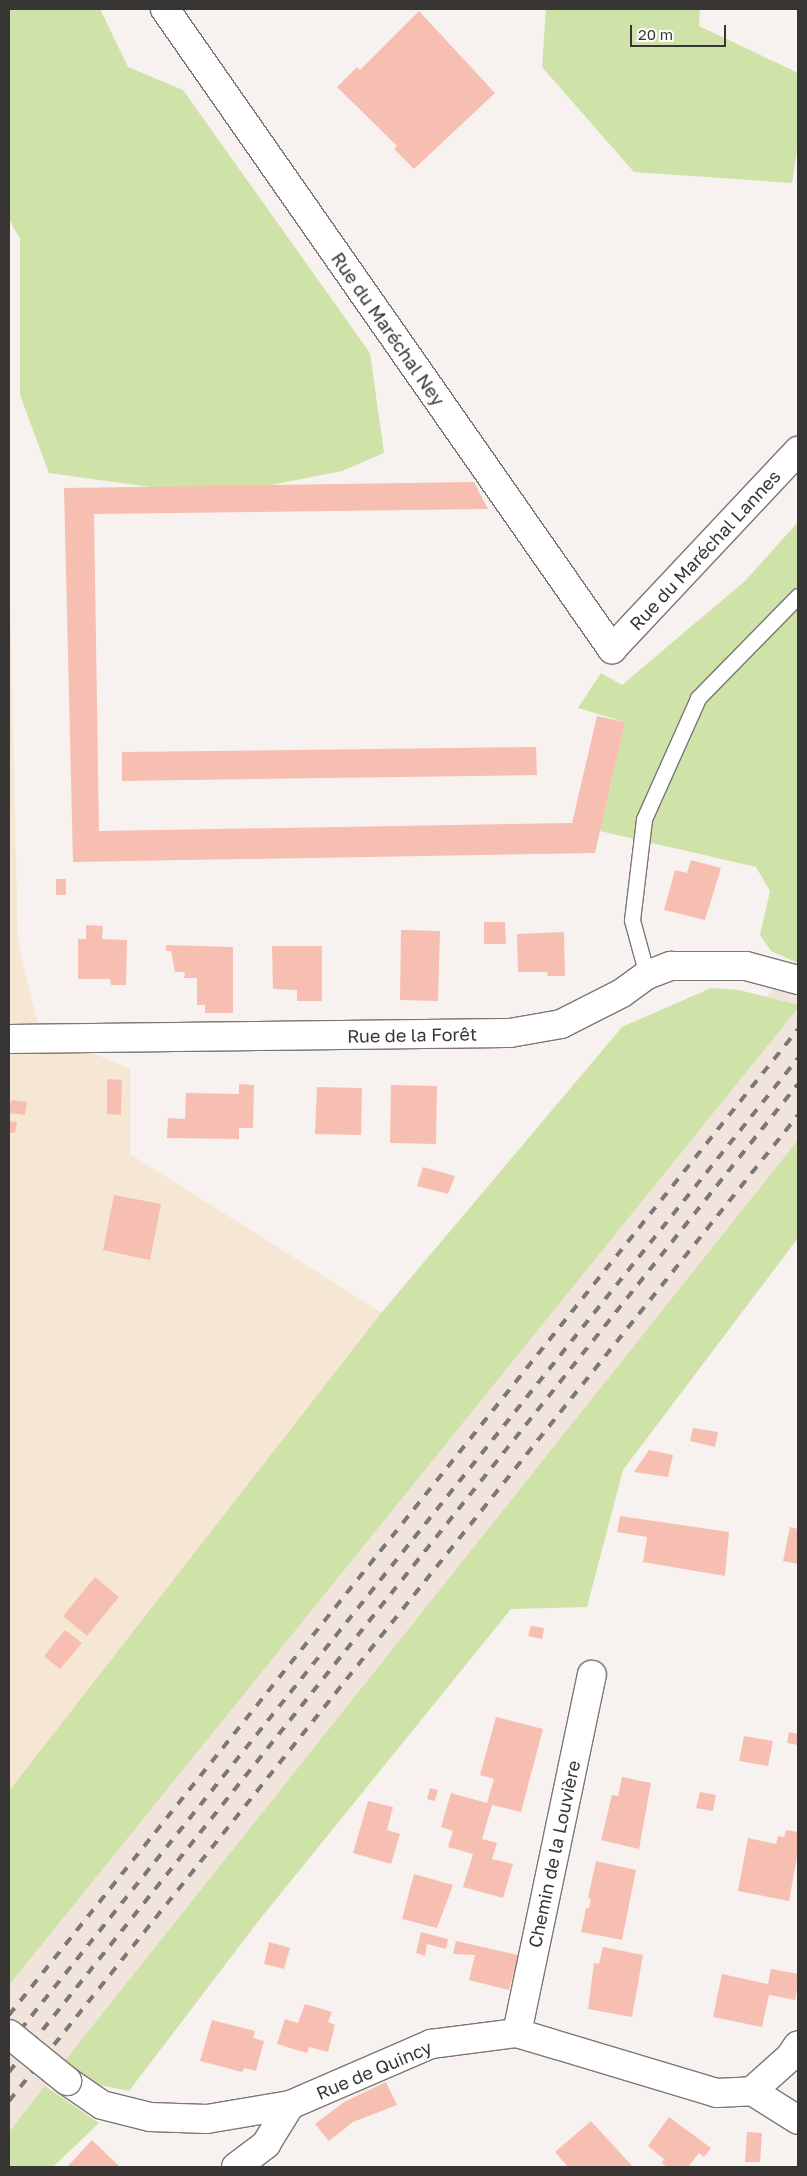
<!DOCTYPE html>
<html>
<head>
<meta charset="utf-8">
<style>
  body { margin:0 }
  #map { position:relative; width:807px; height:2176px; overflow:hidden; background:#f7f2ef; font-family:"Golos Text",sans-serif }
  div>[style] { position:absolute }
  .built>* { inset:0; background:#f0e4dd }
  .industrial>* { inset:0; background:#f5e7d3 }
  .green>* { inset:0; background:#cfe2a8 }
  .building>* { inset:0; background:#f7bfb1 }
  .roads { filter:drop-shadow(1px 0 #7c7775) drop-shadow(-1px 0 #7c7775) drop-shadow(0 1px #7c7775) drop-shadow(0 -1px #7c7775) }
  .lane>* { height:15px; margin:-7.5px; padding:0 7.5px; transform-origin:7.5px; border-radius:7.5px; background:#fff }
  .street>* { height:28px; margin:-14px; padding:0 14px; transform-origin:14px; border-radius:14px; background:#fff }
  .rail>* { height:4px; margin-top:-2px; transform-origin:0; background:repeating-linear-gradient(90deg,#7b7876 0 9px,transparent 0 18px) }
  .bridges { filter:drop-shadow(1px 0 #7c7775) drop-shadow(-1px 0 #7c7775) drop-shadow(0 1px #7c7775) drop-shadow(0 -1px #7c7775) }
  .street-bridge>* { height:28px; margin:-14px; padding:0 14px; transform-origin:14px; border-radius:14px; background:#fff }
  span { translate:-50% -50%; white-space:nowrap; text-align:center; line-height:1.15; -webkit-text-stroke:4px #fff; paint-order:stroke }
  .street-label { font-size:18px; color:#383635 }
  .frame { position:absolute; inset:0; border:10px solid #383635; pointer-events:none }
  .scale { position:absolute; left:630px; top:25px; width:96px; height:22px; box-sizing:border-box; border:2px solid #383635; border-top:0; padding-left:6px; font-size:15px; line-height:18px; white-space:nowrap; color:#383635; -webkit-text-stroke:4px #fff; paint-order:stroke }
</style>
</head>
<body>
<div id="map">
  <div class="built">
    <i style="clip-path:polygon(798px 956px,798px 1153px,9px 2132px,9px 1966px)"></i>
  </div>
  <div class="industrial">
    <i style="clip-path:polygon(9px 562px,18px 941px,39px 1030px,130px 1069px,130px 1154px,474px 1371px,9px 1966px)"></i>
  </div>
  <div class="green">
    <i style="clip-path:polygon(9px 9px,100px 9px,128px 67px,183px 90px,370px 353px,384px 453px,342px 471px,215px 496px,49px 473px,20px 395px,20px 239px,9px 219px)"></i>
    <i style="clip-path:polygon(546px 9px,700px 9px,699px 26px,798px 73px,798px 143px,792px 183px,634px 172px,542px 67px)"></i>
    <i style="clip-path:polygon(798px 522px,798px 963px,771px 951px,760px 935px,770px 891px,756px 867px,600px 831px,625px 722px,578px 708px,601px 673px,622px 685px,745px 581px)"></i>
    <i style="clip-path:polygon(711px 988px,739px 990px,798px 1005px,798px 1008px,9px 1985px,9px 1791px,382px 1312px,622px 1027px)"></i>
    <i style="clip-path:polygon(798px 1140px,798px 1238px,623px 1470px,587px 1607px,511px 1609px,260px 1919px,129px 2091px,90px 2083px,63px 2063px)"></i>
    <i style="clip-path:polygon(45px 2086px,99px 2123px,53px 2167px,9px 2167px,9px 2132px)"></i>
  </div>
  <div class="building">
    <i style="clip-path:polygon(419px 11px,495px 93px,414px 169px,394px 149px,397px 146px,337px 87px,357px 67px,360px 70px)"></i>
    <i style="clip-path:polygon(474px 482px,488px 509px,94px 514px,99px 831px,572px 823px,597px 716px,625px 722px,595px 853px,73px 862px,64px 488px)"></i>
    <i style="clip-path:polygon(536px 747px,537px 775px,122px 781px,122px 752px)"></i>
    <i style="clip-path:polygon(691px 860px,721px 868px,705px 920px,664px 910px,675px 870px,687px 873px)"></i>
    <i style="clip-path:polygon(56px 879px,66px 879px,66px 895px,56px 895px)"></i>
    <i style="clip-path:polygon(484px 922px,505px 922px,506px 944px,484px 944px)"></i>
    <i style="clip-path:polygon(86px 925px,103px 926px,102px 939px,127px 940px,126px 985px,111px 985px,110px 979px,78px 979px,78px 939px,86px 939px)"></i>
    <i style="clip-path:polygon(401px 930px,440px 931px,438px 1001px,400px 1000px)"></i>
    <i style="clip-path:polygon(564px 932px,565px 976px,548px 976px,547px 972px,518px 972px,517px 934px)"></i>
    <i style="clip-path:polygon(166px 945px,233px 947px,233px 1013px,205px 1013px,205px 1005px,197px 1005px,197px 978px,184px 978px,185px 972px,175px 972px,171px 951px,166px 951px)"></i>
    <i style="clip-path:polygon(272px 946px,322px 946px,322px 1001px,297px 1001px,297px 990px,273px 989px)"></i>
    <i style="clip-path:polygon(107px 1079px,122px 1080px,121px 1115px,107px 1114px)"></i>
    <i style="clip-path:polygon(239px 1084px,254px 1085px,253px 1128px,239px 1128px,239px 1139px,167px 1138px,168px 1118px,185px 1119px,186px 1093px,239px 1094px)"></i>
    <i style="clip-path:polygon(391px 1085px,437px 1086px,436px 1144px,390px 1143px)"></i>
    <i style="clip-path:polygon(317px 1087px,362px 1088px,361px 1135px,315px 1134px)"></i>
    <i style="clip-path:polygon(11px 1100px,27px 1102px,25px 1115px,9px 1113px)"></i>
    <i style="clip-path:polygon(9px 1121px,17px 1122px,15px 1133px,9px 1133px)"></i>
    <i style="clip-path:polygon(423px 1167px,455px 1176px,448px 1194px,417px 1186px)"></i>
    <i style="clip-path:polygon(114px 1195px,161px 1204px,150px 1260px,103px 1250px)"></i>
    <i style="clip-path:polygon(693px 1428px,718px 1432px,715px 1447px,690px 1441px)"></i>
    <i style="clip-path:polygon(649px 1450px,673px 1455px,668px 1477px,634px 1472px)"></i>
    <i style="clip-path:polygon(620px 1516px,729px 1532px,725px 1576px,643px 1562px,647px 1537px,617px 1532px)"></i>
    <i style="clip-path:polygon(790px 1527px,798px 1529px,798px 1564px,783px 1561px)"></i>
    <i style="clip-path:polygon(95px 1577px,119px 1597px,87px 1636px,63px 1616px)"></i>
    <i style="clip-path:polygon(531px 1626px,544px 1628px,542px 1639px,528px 1636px)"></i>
    <i style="clip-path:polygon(65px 1630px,82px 1643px,60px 1669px,44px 1656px)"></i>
    <i style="clip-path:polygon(496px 1717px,543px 1729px,521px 1812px,492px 1805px,482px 1839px,497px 1843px,492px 1859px,513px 1864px,503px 1898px,463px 1887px,473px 1854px,448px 1847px,453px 1831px,441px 1827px,451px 1793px,487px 1803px,494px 1779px,480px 1775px)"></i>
    <i style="clip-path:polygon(789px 1732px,798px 1734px,798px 1745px,787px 1743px)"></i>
    <i style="clip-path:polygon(744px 1736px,773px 1741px,768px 1766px,739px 1761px)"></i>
    <i style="clip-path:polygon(622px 1777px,651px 1783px,639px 1849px,601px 1840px,612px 1795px,618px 1796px)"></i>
    <i style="clip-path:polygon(430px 1788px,438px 1790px,435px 1801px,427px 1799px)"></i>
    <i style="clip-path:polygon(700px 1792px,716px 1795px,713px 1811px,696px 1808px)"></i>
    <i style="clip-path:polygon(368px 1801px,393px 1807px,387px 1830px,400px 1834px,391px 1864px,353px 1853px)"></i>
    <i style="clip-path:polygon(786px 1830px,798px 1832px,798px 1852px,789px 1901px,738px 1891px,748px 1838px,776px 1844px,778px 1836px,784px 1837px)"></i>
    <i style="clip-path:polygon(596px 1861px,636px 1870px,622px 1940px,581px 1932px,586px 1908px,589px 1908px,591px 1899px,588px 1898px)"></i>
    <i style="clip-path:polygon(414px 1874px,453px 1885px,437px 1928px,402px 1919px)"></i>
    <i style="clip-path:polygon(421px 1932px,448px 1939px,446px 1949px,427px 1944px,425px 1956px,416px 1953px)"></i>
    <i style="clip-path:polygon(456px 1941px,527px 1957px,525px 1968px,516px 1965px,509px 1990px,469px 1980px,475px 1955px,453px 1954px)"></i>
    <i style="clip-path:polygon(269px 1942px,290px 1948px,284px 1969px,264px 1964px)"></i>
    <i style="clip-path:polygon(603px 1947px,643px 1955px,632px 2017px,588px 2009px,594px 1963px,599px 1964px)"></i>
    <i style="clip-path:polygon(771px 1969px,798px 1974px,798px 1983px,795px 2000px,769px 1995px,762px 2027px,713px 2017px,722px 1974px,768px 1984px)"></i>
    <i style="clip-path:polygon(305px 2004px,332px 2012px,328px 2022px,335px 2025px,328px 2052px,309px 2047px,307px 2053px,277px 2044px,285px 2019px,298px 2023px)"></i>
    <i style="clip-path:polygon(212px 2020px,255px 2031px,253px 2038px,264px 2041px,256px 2071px,244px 2068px,242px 2072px,200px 2061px)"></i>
    <i style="clip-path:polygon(386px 2082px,397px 2105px,353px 2122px,329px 2141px,315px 2124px,344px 2102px)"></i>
    <i style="clip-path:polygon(669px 2117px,711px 2148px,704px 2157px,699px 2153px,688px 2167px,667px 2167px,662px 2163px,664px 2159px,648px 2146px)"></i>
    <i style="clip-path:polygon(591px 2121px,633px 2167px,568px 2167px,555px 2152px)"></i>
    <i style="clip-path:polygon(747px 2132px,762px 2133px,760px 2162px,745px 2162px)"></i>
    <i style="clip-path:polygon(92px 2140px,120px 2167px,67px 2167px)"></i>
  </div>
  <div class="roads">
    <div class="lane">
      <i style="left:647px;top:975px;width:57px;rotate:-105.3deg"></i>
      <i style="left:632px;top:920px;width:102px;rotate:-83.2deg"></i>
      <i style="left:644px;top:819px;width:133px;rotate:-65.9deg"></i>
      <i style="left:698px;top:698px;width:143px;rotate:-45.6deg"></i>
    </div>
    <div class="street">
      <i style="left:165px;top:9px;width:781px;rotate:55.07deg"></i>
      <i style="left:612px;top:649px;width:272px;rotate:-46.8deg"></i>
      <i style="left:9px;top:1039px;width:501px;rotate:-0.69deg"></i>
      <i style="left:510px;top:1033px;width:52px;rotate:-10deg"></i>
      <i style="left:561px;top:1024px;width:68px;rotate:-26.9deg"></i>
      <i style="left:622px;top:993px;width:31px;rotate:-36deg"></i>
      <i style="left:647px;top:975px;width:26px;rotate:-21deg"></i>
      <i style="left:671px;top:966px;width:75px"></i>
      <i style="left:746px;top:966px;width:54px;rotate:15.1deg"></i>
      <i style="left:517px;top:2033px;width:366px;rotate:-78.2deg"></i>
      <i style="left:67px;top:2081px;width:42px;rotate:34.4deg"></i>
      <i style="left:102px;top:2105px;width:49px;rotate:14deg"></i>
      <i style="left:150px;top:2117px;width:57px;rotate:2deg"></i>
      <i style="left:207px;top:2119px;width:84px;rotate:-9.6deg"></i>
      <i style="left:290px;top:2105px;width:154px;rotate:-23.4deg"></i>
      <i style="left:431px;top:2044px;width:87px;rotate:-7.3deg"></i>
      <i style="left:517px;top:2033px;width:209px;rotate:16.7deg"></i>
      <i style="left:717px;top:2093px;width:35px;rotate:-3deg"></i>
      <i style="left:752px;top:2091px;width:51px;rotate:-41.8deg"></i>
      <i style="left:790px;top:2057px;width:14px;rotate:-56deg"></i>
      <i style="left:752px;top:2091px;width:54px;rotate:32.2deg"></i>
      <i style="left:236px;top:2167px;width:38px;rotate:-37deg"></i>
      <i style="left:266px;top:2144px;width:46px;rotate:-58.4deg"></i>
    </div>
  </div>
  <div class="rail">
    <i style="left:9px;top:2015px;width:1263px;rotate:-51.33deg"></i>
    <i style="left:9px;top:2044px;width:1263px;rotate:-51.33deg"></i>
    <i style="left:9px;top:2072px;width:1264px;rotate:-51.39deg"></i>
    <i style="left:9px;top:2101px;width:1263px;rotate:-51.33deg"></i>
  </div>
  <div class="bridges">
    <div class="street-bridge">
      <i style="left:9px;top:2034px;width:75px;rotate:39deg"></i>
    </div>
  </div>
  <div class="street-label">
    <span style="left:388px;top:329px;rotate:55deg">Rue du Maréchal Ney</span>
    <span style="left:705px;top:550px;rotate:-47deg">Rue du Maréchal Lannes</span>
    <span style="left:412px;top:1035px;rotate:-1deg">Rue de la Forêt</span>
    <span style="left:554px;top:1854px;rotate:-78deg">Chemin de la Louvière</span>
    <span style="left:374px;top:2070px;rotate:-23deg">Rue de Quincy</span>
  </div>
  <div class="frame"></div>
  <div class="scale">20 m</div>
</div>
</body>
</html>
